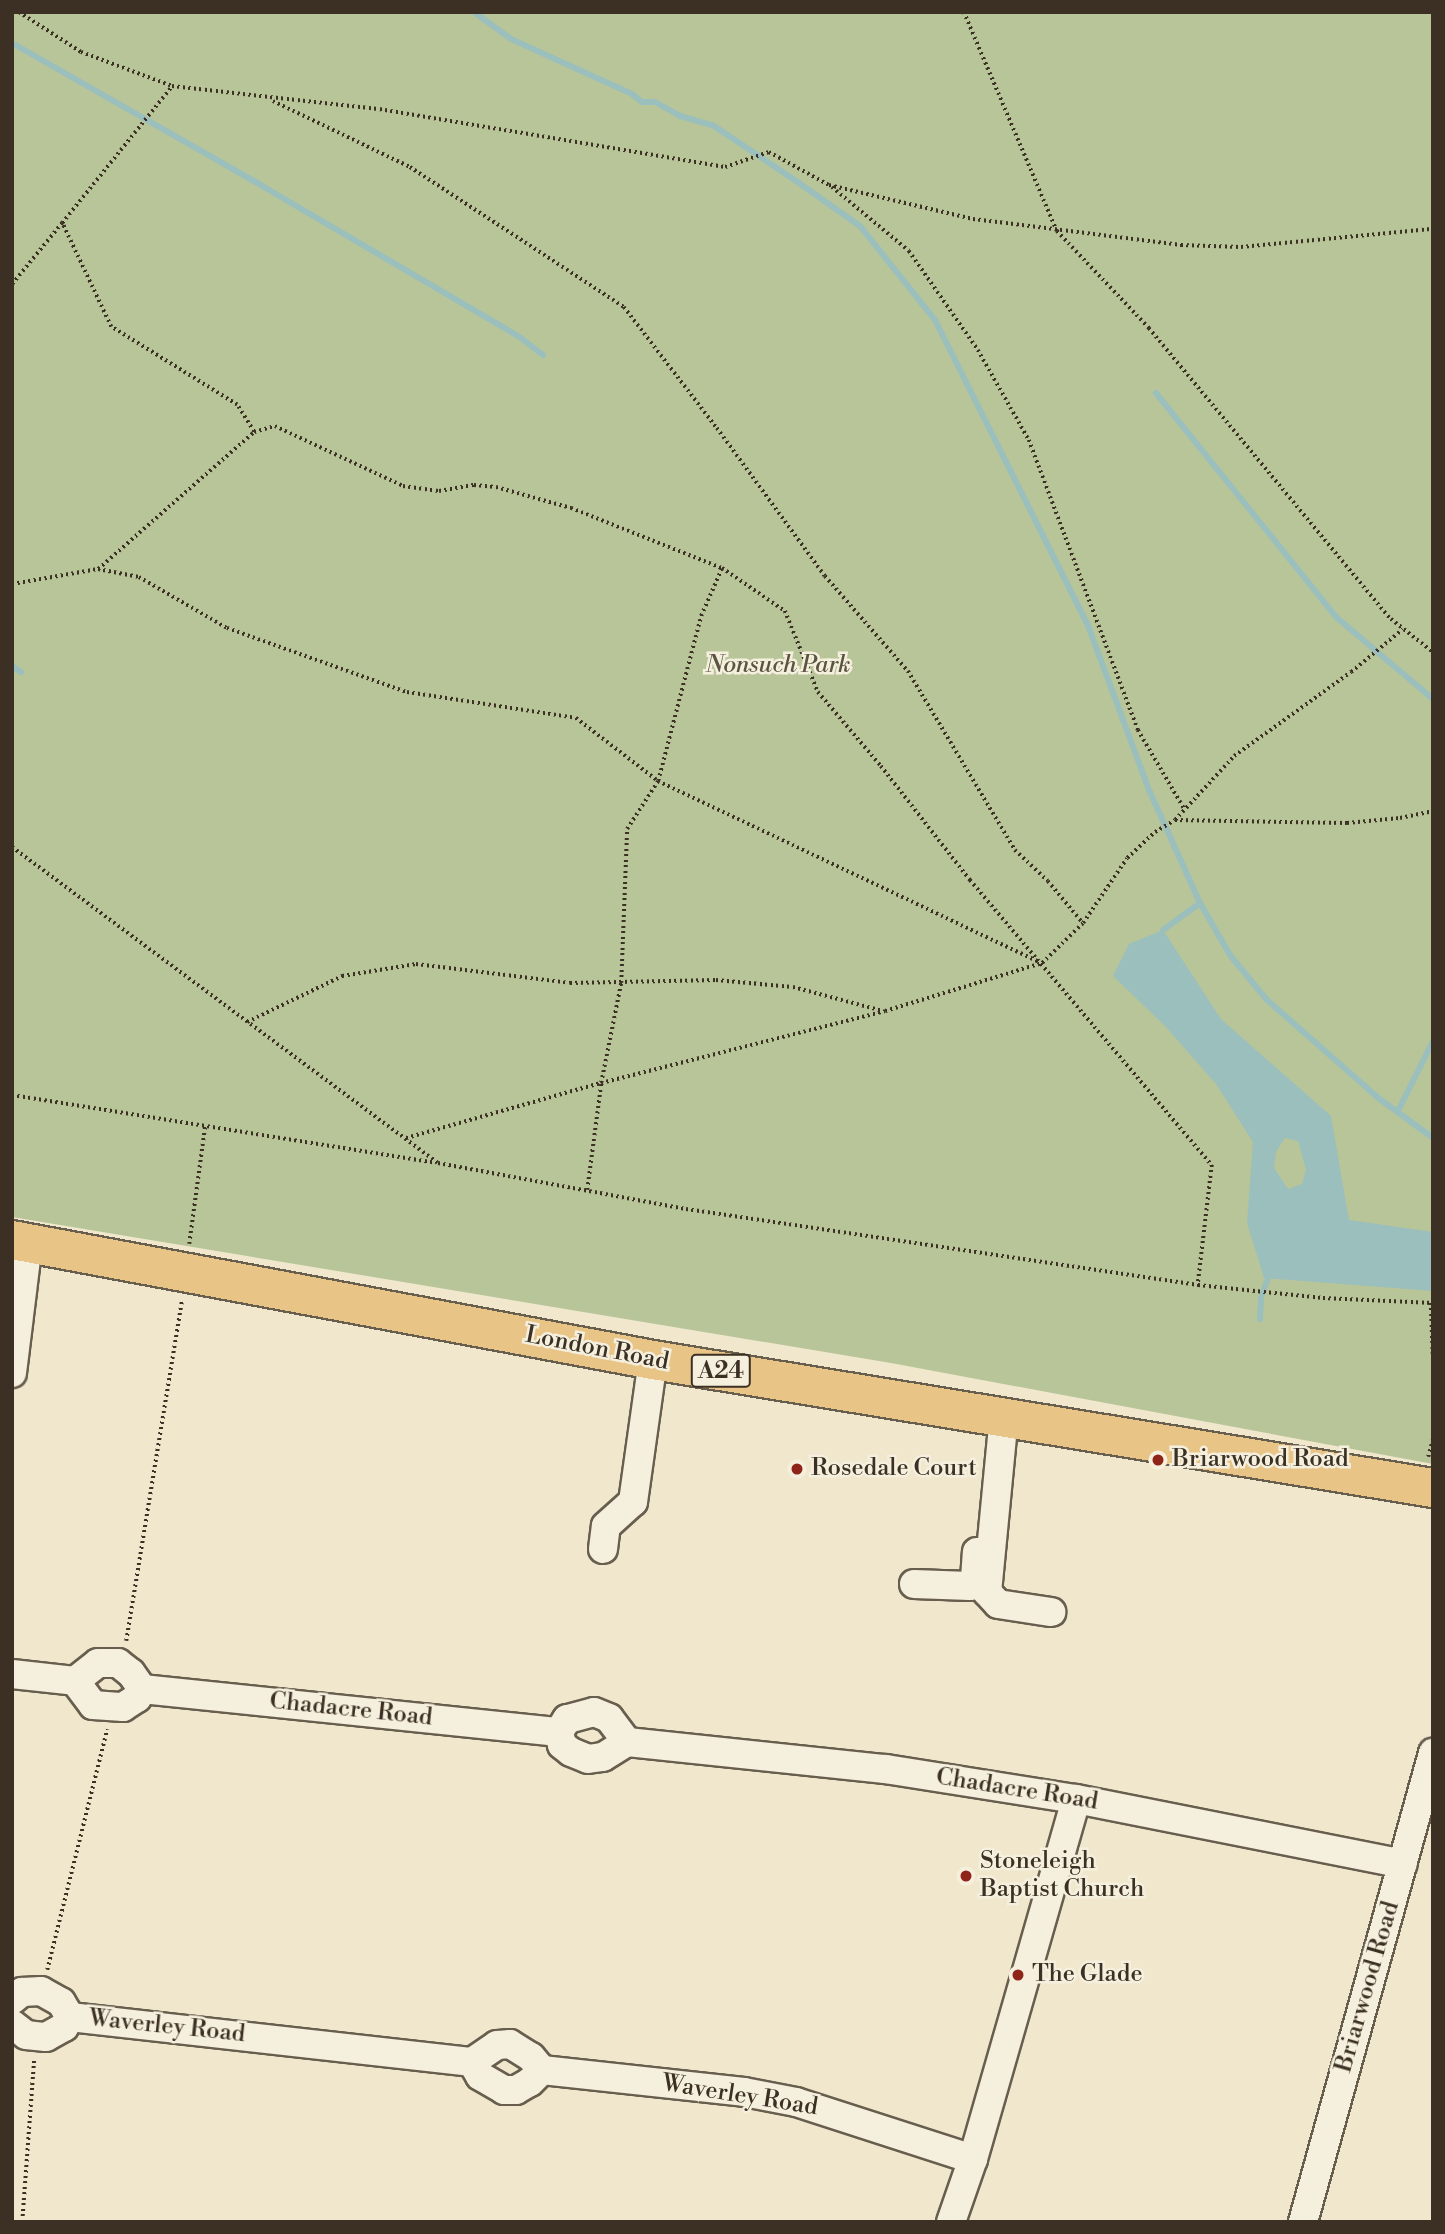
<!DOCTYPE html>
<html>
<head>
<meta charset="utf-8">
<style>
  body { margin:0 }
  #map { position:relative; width:1445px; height:2234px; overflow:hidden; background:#f0e7cd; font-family:"Libre Bodoni",serif }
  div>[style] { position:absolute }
  .green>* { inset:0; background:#b8c599 }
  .water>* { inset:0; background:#9bbfbd }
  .stream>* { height:6px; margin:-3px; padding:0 3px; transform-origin:3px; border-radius:3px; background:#9bbfbd }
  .path>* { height:3.5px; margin-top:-1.75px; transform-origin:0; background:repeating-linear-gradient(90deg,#3b3023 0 2px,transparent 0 5.5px) }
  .roads { filter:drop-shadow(2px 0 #685e4e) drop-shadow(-2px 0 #685e4e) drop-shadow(0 2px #685e4e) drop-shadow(0 -2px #685e4e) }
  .minor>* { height:28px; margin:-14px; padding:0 14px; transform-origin:14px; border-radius:14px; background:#f5efde }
  .highway>* { height:38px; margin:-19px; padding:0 19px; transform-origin:19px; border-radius:19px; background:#e8c486 }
  .dots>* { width:19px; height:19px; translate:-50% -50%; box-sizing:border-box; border:4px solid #f5efde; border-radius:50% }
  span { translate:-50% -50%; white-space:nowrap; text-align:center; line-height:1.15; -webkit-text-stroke:5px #f5efde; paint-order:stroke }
  .shield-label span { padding:2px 5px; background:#f5efde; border:2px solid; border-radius:5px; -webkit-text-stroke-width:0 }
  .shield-label { font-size:23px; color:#3b3023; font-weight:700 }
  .park-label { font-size:24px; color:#5a5540; font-style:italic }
  .street-label { font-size:24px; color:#3b3023 }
  .poi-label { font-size:24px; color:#3b3023 }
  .left { translate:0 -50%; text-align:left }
  .frame { position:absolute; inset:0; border:14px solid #3b3023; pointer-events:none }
</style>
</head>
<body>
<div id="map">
  <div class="green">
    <i style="clip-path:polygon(12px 12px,1433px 12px,1433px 1464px,891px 1363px,12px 1217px)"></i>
  </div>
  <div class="water">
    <i style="clip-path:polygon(evenodd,1163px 930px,1221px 1019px,1331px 1116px,1349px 1220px,1433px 1232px,1433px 1291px,1264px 1278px,1247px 1223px,1253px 1142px,1216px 1084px,1164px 1025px,1113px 976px,1129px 944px,1163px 930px,1285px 1138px,1298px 1141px,1306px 1170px,1302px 1184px,1288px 1189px,1274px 1168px,1276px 1152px,1285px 1138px)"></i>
  </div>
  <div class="stream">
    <i style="left:474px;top:12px;width:46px;rotate:36.1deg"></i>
    <i style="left:511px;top:39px;width:133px;rotate:24.4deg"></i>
    <i style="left:632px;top:94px;width:13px;rotate:39deg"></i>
    <i style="left:642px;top:102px;width:13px"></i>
    <i style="left:655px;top:102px;width:29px;rotate:29deg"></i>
    <i style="left:680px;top:116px;width:35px;rotate:16deg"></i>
    <i style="left:714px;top:126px;width:102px;rotate:33.8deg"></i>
    <i style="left:799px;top:183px;width:75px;rotate:35.2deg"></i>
    <i style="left:860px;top:226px;width:120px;rotate:51.4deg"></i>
    <i style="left:935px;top:320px;width:339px;rotate:63.4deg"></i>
    <i style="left:1087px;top:623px;width:180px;rotate:69.6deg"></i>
    <i style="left:1150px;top:792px;width:122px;rotate:65.8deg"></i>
    <i style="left:1200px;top:903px;width:46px;rotate:143.9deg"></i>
    <i style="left:12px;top:43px;width:290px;rotate:29.7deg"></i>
    <i style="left:264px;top:187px;width:298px;rotate:30.4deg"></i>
    <i style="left:521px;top:338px;width:28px;rotate:38deg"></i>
    <i style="left:1156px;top:393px;width:287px;rotate:51.2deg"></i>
    <i style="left:1336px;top:617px;width:127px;rotate:40.2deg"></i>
    <i style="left:12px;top:666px;width:11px;rotate:34deg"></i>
    <i style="left:1200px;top:903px;width:60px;rotate:60deg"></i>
    <i style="left:1230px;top:955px;width:57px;rotate:50.7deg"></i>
    <i style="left:1266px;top:999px;width:148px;rotate:41.4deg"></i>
    <i style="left:1377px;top:1097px;width:69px;rotate:36.2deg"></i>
    <i style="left:1398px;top:1111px;width:78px;rotate:-63.4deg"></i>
    <i style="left:1260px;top:1319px;width:21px;rotate:-87deg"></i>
    <i style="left:1261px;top:1298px;width:21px;rotate:-71deg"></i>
  </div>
  <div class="path">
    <i style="left:19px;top:12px;width:74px;rotate:32.8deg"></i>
    <i style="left:81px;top:52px;width:97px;rotate:20.5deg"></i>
    <i style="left:172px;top:86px;width:214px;rotate:6.4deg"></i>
    <i style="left:385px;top:110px;width:345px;rotate:9.5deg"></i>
    <i style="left:725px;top:167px;width:46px;rotate:-18.8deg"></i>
    <i style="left:769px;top:152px;width:68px;rotate:28.8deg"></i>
    <i style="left:829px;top:185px;width:148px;rotate:13.3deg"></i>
    <i style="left:973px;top:219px;width:210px;rotate:7.1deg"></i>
    <i style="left:1181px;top:245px;width:60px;rotate:1.9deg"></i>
    <i style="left:1241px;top:247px;width:193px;rotate:-5.4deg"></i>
    <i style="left:964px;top:12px;width:238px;rotate:67deg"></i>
    <i style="left:1057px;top:231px;width:134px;rotate:46.5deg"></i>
    <i style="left:1149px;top:328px;width:378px;rotate:50.3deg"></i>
    <i style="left:1391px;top:619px;width:53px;rotate:38.2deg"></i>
    <i style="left:273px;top:101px;width:152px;rotate:25.7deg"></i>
    <i style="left:410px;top:167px;width:256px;rotate:33.2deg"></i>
    <i style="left:624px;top:307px;width:153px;rotate:52.5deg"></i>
    <i style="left:717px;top:428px;width:183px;rotate:53.9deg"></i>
    <i style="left:825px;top:576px;width:126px;rotate:48.9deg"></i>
    <i style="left:908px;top:671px;width:209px;rotate:59.1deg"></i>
    <i style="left:1015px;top:850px;width:45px;rotate:43.2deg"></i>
    <i style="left:1048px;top:881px;width:55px;rotate:50.2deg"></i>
    <i style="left:832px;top:187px;width:100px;rotate:39.7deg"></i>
    <i style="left:909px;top:251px;width:121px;rotate:55.1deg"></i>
    <i style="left:978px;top:350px;width:103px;rotate:60.5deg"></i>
    <i style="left:1029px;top:440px;width:310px;rotate:69.4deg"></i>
    <i style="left:1138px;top:730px;width:93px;rotate:59.6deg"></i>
    <i style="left:12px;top:284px;width:79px;rotate:-50.7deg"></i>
    <i style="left:254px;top:432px;width:22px;rotate:-16deg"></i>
    <i style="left:275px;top:426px;width:141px;rotate:25.1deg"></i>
    <i style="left:403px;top:486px;width:36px;rotate:8deg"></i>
    <i style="left:439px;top:491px;width:36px;rotate:-10deg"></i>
    <i style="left:474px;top:485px;width:22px;rotate:5deg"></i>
    <i style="left:496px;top:487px;width:78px;rotate:15.6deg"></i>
    <i style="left:571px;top:508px;width:162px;rotate:21.7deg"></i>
    <i style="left:722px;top:568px;width:76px;rotate:34.3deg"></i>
    <i style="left:785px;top:611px;width:87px;rotate:67.8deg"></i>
    <i style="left:818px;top:692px;width:97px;rotate:49.6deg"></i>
    <i style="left:881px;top:766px;width:145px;rotate:52deg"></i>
    <i style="left:970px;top:880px;width:374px;rotate:49.7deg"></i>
    <i style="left:1212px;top:1165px;width:121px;rotate:96.7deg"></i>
    <i style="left:98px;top:569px;width:208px;rotate:-41.3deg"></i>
    <i style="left:254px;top:432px;width:32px;rotate:-122deg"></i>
    <i style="left:237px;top:405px;width:148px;rotate:-148.2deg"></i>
    <i style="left:111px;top:327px;width:115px;rotate:-115.2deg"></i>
    <i style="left:62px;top:223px;width:176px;rotate:-51.2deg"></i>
    <i style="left:12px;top:584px;width:87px;rotate:-9.9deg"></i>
    <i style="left:98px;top:569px;width:42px;rotate:11deg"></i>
    <i style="left:139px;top:577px;width:102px;rotate:30.1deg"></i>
    <i style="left:227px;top:628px;width:191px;rotate:19.6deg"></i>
    <i style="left:407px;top:692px;width:171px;rotate:8.7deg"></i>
    <i style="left:576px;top:718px;width:103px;rotate:37.5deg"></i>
    <i style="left:658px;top:781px;width:423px;rotate:25.4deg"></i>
    <i style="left:1175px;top:820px;width:172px;rotate:1deg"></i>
    <i style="left:1347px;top:823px;width:53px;rotate:-5.4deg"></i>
    <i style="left:1400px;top:818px;width:34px;rotate:-12deg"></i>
    <i style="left:12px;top:847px;width:530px;rotate:36.57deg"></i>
    <i style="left:438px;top:1163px;width:252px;rotate:10.5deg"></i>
    <i style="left:686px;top:1209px;width:518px;rotate:8.44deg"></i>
    <i style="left:1198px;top:1285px;width:126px;rotate:5.9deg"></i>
    <i style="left:1323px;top:1298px;width:110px;rotate:2.6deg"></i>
    <i style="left:247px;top:1022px;width:106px;rotate:-25.8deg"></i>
    <i style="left:342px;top:976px;width:75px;rotate:-9.2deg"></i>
    <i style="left:416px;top:964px;width:155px;rotate:7deg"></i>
    <i style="left:570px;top:983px;width:146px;rotate:-1.2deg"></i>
    <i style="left:716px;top:980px;width:77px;rotate:5.2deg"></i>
    <i style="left:793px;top:987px;width:93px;rotate:14.9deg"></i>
    <i style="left:12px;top:1095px;width:429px;rotate:9.1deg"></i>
    <i style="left:406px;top:1138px;width:203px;rotate:-15.8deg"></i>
    <i style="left:601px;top:1083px;width:293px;rotate:-14.2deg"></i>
    <i style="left:885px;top:1011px;width:164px;rotate:-17deg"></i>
    <i style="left:1042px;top:963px;width:57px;rotate:-44.3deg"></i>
    <i style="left:1083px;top:923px;width:78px;rotate:-55.9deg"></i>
    <i style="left:1127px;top:858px;width:38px;rotate:-43deg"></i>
    <i style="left:1155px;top:832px;width:23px;rotate:-31deg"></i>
    <i style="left:1175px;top:820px;width:87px;rotate:-47.3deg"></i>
    <i style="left:1234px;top:756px;width:144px;rotate:-35.7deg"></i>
    <i style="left:1351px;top:672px;width:67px;rotate:-39.6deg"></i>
    <i style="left:587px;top:1190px;width:108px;rotate:-82.5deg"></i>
    <i style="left:601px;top:1083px;width:102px;rotate:-78.7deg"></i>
    <i style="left:621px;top:983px;width:154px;rotate:-87.8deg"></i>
    <i style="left:627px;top:829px;width:57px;rotate:-57.1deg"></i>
    <i style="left:658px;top:781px;width:171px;rotate:-75.4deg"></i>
    <i style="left:701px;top:616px;width:52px;rotate:-66.4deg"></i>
    <i style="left:189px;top:1244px;width:120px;rotate:-82.3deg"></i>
    <i style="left:1431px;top:1303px;width:52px;rotate:87.8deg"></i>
    <i style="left:1428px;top:1457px;width:20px;rotate:-75deg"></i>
    <i style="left:126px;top:1641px;width:346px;rotate:-80.7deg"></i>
    <i style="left:47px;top:1970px;width:248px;rotate:-76deg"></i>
    <i style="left:22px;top:2222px;width:162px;rotate:-85.8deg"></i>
  </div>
  <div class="roads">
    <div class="minor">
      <i style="left:12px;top:1373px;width:131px;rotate:-83deg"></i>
      <i style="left:1004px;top:1416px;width:177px;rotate:95.5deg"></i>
      <i style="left:987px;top:1592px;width:16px;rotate:47deg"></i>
      <i style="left:998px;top:1604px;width:54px;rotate:8.6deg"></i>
      <i style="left:603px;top:1549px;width:23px;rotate:-83deg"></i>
      <i style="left:606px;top:1526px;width:36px;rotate:-42deg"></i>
      <i style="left:633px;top:1502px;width:143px;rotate:-82deg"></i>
      <i style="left:914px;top:1584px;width:56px;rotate:2deg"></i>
      <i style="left:970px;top:1586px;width:9px;rotate:-54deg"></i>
      <i style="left:975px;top:1579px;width:27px;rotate:-86deg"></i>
      <i style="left:12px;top:1674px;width:63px;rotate:6.3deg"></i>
      <i style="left:75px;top:1681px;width:30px;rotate:53deg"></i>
      <i style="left:93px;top:1705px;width:30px;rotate:4deg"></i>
      <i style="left:123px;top:1707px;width:17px;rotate:-33deg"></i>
      <i style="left:137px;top:1698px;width:10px;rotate:-61deg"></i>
      <i style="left:75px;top:1681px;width:29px;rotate:-38deg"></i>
      <i style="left:98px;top:1663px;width:20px"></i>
      <i style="left:118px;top:1663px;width:16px;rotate:38deg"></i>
      <i style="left:131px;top:1673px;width:19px;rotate:55deg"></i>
      <i style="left:142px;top:1689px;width:419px;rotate:5.9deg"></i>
      <i style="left:627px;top:1742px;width:30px;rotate:-127deg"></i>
      <i style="left:609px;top:1718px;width:16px;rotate:-158deg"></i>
      <i style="left:594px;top:1712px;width:28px;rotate:165deg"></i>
      <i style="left:567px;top:1719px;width:15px;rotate:122deg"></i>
      <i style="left:559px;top:1732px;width:13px;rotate:77deg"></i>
      <i style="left:562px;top:1745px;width:11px;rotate:38deg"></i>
      <i style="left:571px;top:1752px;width:18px;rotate:22deg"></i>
      <i style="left:588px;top:1759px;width:15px;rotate:-8deg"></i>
      <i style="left:603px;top:1757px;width:28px;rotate:-32deg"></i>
      <i style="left:627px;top:1742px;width:260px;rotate:6deg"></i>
      <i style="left:886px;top:1769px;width:192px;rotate:9deg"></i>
      <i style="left:1076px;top:1799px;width:333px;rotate:11.2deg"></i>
      <i style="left:12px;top:2000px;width:13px;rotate:-39deg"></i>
      <i style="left:22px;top:1992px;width:19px;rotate:-3deg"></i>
      <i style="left:41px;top:1991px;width:23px;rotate:29deg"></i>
      <i style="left:61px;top:2002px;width:17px;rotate:59deg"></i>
      <i style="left:70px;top:2017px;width:405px;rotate:6.4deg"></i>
      <i style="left:472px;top:2062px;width:30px;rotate:-34deg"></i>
      <i style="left:497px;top:2045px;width:13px;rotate:-4deg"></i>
      <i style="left:510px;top:2044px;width:25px;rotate:32deg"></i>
      <i style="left:531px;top:2057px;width:17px;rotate:50deg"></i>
      <i style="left:542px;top:2070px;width:203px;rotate:6.2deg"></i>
      <i style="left:744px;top:2092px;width:53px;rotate:10.9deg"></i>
      <i style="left:796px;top:2102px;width:186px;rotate:17.9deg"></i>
      <i style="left:12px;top:2024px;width:18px;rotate:38deg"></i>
      <i style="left:26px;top:2035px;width:20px;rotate:6deg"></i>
      <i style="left:46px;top:2037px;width:21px;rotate:-29deg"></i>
      <i style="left:64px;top:2027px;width:12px;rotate:-59deg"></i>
      <i style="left:472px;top:2062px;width:16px;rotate:60deg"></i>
      <i style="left:480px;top:2076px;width:28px;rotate:30deg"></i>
      <i style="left:504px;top:2090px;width:12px"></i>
      <i style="left:516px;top:2090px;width:16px;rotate:-30deg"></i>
      <i style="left:530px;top:2082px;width:17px;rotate:-45deg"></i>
      <i style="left:951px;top:2222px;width:67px;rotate:-70.8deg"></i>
      <i style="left:973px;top:2159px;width:374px;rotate:-74deg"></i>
      <i style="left:1303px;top:2222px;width:487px;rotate:-74.5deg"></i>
    </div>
    <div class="highway">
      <i style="left:12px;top:1240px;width:652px;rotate:10.6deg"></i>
      <i style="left:653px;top:1360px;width:790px;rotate:9.32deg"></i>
    </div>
  </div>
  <div class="dots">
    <i style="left:1158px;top:1460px;background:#8f2418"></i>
    <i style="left:797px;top:1469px;background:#8f2418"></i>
    <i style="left:966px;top:1876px;background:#8f2418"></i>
    <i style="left:1018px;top:1975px;background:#8f2418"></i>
  </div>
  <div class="shield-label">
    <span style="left:721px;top:1371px">A24</span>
  </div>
  <div class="park-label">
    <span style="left:778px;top:666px">Nonsuch Park</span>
  </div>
  <div class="street-label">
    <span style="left:597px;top:1349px;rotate:11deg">London Road</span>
    <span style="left:351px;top:1710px;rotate:6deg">Chadacre Road</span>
    <span style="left:1017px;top:1790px;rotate:9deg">Chadacre Road</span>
    <span style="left:1368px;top:1987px;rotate:-74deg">Briarwood Road</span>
    <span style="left:167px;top:2027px;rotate:6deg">Waverley Road</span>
    <span style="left:740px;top:2096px;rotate:9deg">Waverley Road</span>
  </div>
  <div class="poi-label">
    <span class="left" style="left:1172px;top:1460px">Briarwood Road</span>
    <span class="left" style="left:811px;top:1469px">Rosedale Court</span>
    <span class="left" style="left:980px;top:1876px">Stoneleigh<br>Baptist Church</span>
    <span class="left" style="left:1032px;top:1975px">The Glade</span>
  </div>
  <div class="frame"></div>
</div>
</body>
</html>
